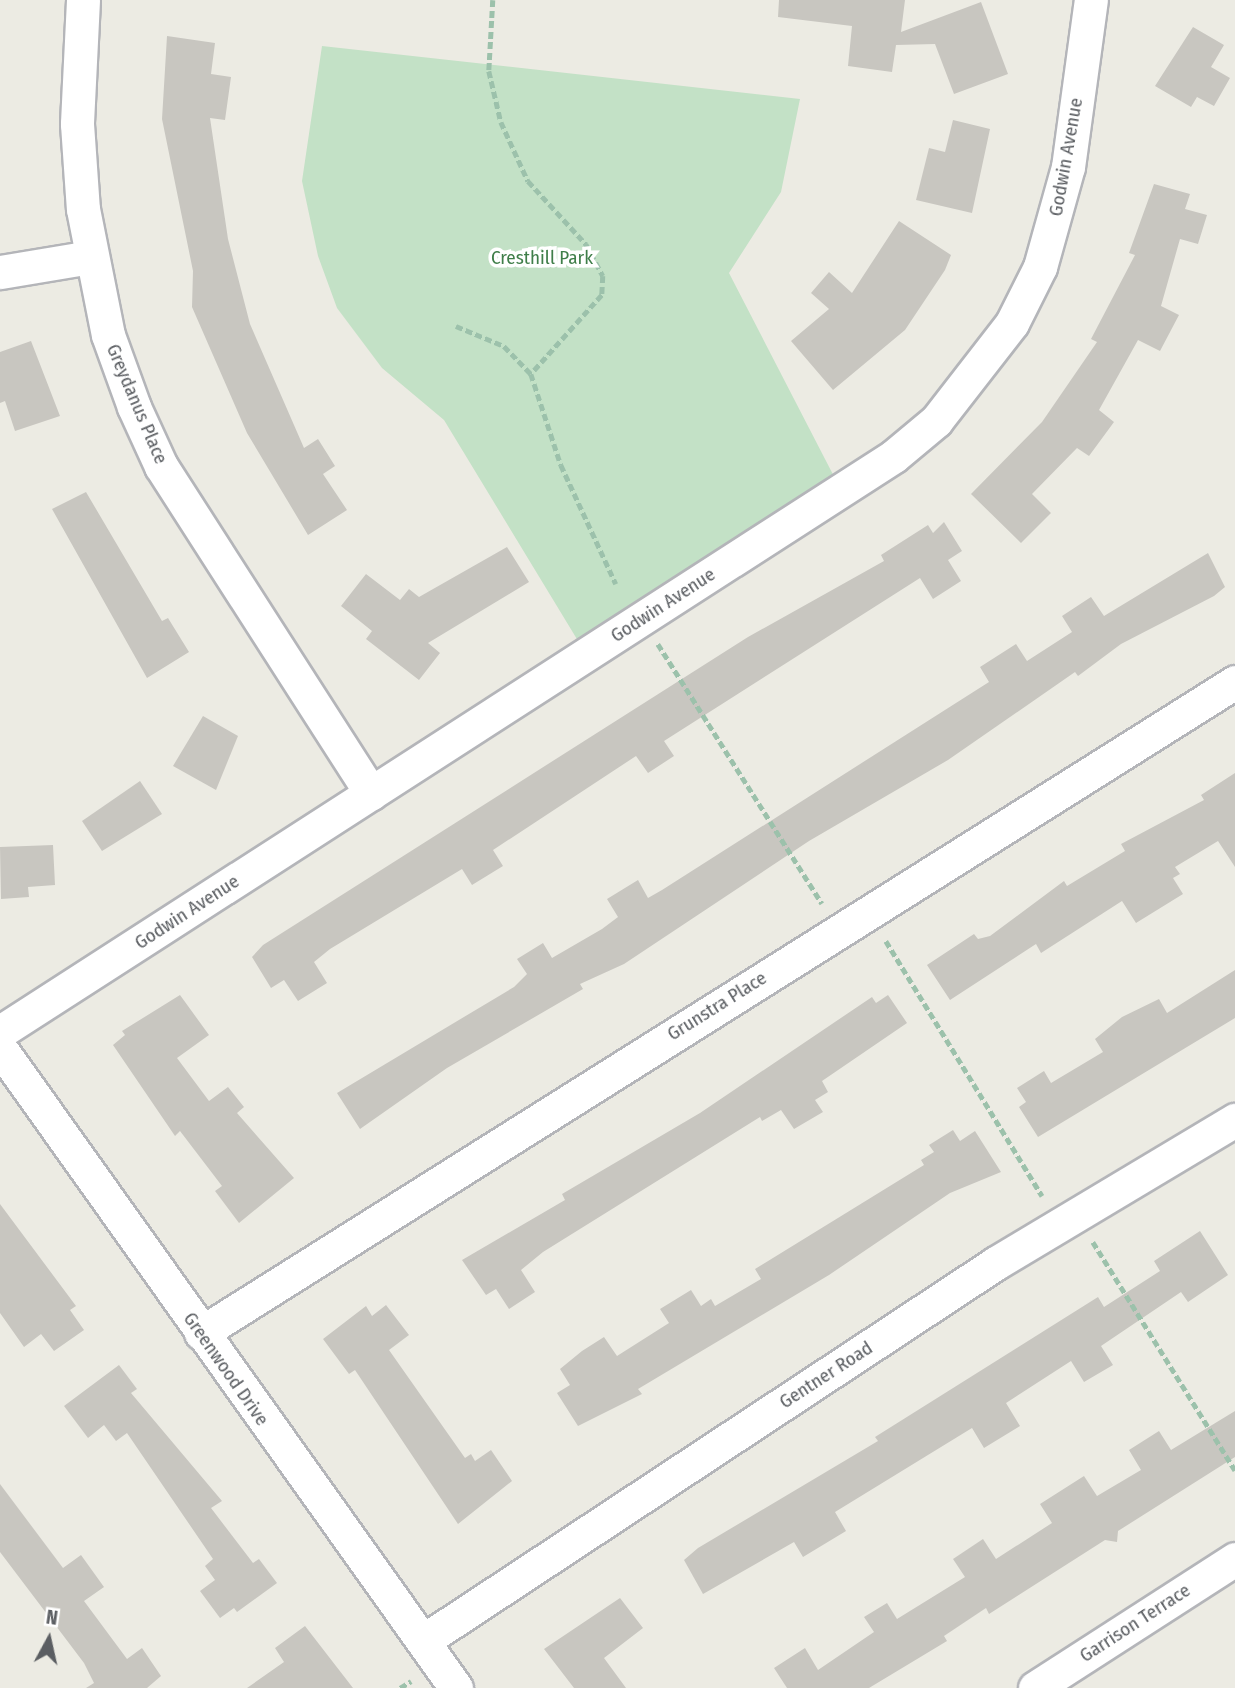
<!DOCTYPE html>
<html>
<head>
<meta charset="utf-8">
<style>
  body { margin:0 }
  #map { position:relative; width:1235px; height:1688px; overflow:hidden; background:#ecebe3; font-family:"Fira Sans Condensed",sans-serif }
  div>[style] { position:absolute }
  .green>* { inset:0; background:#c3e1c6 }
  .building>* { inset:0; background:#c8c6c0 }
  .path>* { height:4.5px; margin-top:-2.25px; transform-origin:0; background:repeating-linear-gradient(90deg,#9cc1ab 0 7px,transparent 0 10.5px) }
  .roads { filter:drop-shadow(2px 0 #b4b5b9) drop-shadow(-2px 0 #b4b5b9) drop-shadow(0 2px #b4b5b9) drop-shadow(0 -2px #b4b5b9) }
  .minor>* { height:33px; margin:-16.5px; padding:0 16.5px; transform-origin:16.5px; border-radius:16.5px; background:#fff }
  span { translate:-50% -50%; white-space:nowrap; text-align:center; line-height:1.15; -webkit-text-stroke:7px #fff; paint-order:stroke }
  .street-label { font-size:19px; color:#5b5e62 }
  .park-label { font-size:19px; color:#3f7e49 }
  .north { position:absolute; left:14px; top:1604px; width:70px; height:70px; -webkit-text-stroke:5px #fff; paint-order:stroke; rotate:8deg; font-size:19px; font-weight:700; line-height:28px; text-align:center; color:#5b5e62 }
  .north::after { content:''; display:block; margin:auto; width:24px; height:32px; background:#5b5e62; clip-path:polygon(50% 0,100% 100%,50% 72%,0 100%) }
</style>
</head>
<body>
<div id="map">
  <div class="green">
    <i style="clip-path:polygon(322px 46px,800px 99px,781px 192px,729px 273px,841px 490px,586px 654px,444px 420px,382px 368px,337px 308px,318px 256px,302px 181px)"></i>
  </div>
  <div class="building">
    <i style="clip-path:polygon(779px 0,905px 0,901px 32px,981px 2px,1008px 74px,954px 94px,935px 44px,896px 45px,892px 72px,848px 66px,852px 26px,778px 17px)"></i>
    <i style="clip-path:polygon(1193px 27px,1224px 45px,1211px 67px,1230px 78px,1214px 106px,1197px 97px,1191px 107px,1155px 86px)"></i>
    <i style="clip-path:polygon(167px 36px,215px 43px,211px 74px,231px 77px,225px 120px,210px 118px,228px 239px,250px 324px,304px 448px,318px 439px,335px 466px,323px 474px,347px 510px,308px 535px,247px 433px,192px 307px,193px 271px,162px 119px)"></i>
    <i style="clip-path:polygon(953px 120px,990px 129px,972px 213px,916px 200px,929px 148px,945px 152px)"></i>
    <i style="clip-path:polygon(1154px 184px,1190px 194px,1185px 209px,1207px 215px,1198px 244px,1180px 239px,1161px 306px,1179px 315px,1160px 351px,1138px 340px,1099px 410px,1114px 422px,1089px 456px,1077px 448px,1032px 494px,1051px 513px,1021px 543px,971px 494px,1042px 422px,1097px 342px,1091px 339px,1135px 255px,1129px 253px)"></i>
    <i style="clip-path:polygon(899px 221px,951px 255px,945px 270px,905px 330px,833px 390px,791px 341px,829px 309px,811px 293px,829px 272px,852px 293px)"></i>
    <i style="clip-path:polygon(31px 341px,60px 416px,15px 431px,5px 401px,0 403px,0 352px)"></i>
    <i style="clip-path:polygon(86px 492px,162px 621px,168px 618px,189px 652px,147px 678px,52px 509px)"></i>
    <i style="clip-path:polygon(944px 522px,962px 551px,948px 560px,961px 581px,933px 599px,920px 578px,664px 741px,674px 756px,648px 773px,636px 756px,493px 850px,503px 866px,472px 885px,462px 869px,330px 949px,314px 962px,327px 983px,298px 1001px,284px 980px,271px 988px,252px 957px,263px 945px,748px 637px,884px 561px,881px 555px,928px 525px,933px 533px)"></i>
    <i style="clip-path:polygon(507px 547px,529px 582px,428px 643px,440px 653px,419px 680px,366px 639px,372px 631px,341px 606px,366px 574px,400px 600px,409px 589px,419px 597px)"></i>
    <i style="clip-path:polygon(1208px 553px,1225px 587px,1214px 596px,1121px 644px,1078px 676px,1075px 672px,948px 760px,809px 841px,624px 964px,580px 984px,583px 989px,447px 1068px,360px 1129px,337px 1093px,514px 987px,527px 974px,517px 959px,543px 943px,552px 958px,602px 929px,618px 917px,607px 899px,638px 880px,648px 898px,662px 890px,989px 682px,980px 667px,1016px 644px,1027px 661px,1072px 632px,1062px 616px,1091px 597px,1104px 616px)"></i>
    <i style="clip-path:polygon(203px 716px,238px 736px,216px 790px,173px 766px)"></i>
    <i style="clip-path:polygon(1235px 773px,1235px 867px,1218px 841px,1175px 867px,1180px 874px,1173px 878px,1183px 894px,1136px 923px,1122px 901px,1041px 953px,1036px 944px,950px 1000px,927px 965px,974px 934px,978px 939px,990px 936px,1064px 881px,1067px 886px,1125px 851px,1121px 844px,1204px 800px,1201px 795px)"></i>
    <i style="clip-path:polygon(140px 781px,162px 814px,102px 851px,82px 821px)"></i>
    <i style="clip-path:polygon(53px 845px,55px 885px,28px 887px,29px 897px,1px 899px,0 847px)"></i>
    <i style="clip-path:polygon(1235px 970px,1235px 1018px,1038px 1137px,1019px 1107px,1026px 1102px,1017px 1088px,1044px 1071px,1051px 1083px,1103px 1052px,1095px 1039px,1122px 1017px,1159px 999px,1167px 1013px)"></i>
    <i style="clip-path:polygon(180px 995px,209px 1035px,177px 1058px,209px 1101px,228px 1087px,244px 1107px,237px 1113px,294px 1178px,239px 1223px,215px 1191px,222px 1186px,180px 1131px,175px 1136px,113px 1045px,125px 1035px,122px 1031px)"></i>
    <i style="clip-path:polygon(888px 995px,907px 1023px,822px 1081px,828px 1092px,815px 1100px,823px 1112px,794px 1129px,781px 1110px,762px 1121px,760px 1117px,543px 1252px,521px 1270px,535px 1292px,509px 1309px,496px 1289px,486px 1295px,462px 1260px,565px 1200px,562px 1194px,700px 1113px,872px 997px,876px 1003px)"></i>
    <i style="clip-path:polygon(953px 1130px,960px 1141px,975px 1131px,1001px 1172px,950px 1193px,829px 1275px,638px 1389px,642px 1394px,578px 1426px,557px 1393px,570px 1385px,560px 1369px,582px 1351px,604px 1337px,617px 1356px,669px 1323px,660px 1309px,691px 1290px,701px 1306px,711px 1299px,715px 1306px,761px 1279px,755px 1269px,924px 1165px,921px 1160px,934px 1152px,929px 1145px)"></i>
    <i style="clip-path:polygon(0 1204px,76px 1306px,70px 1310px,84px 1330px,54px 1351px,41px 1334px,24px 1347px,0 1313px)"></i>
    <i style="clip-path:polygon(1200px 1231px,1228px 1275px,1188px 1302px,1181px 1292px,1101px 1346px,1113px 1365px,1084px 1382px,1071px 1361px,1006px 1403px,1020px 1426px,984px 1448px,972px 1428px,835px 1512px,846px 1531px,803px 1557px,794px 1542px,703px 1594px,684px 1560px,698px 1548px,878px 1441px,875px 1437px,1098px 1297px,1104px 1307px,1160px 1271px,1154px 1261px)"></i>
    <i style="clip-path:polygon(386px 1305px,409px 1335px,389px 1350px,465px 1458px,471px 1454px,475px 1461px,491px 1450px,512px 1481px,458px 1524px,355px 1370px,349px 1374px,323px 1339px,366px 1306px,372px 1316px)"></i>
    <i style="clip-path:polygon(119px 1365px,137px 1389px,131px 1393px,222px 1501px,211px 1508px,253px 1563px,259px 1559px,277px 1583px,237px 1612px,234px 1608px,220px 1618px,200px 1591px,215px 1580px,205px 1566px,213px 1559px,127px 1433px,116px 1441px,104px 1425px,88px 1438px,64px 1406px)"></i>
    <i style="clip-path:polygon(1235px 1411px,1235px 1457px,1118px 1531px,1117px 1542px,1105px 1540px,989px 1614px,986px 1608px,944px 1636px,947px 1641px,869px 1688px,787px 1688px,774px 1668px,805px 1648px,818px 1670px,874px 1632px,864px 1617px,887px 1603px,897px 1619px,965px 1577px,953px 1559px,983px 1539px,996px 1559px,1052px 1523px,1040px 1504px,1084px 1476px,1097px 1496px,1141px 1470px,1129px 1450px,1159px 1431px,1171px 1450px)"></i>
    <i style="clip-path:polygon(0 1484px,63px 1568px,81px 1555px,104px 1587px,84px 1601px,127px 1659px,142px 1648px,161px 1676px,147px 1688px,86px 1688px,94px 1683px,84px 1663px,0 1552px)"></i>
    <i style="clip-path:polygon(620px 1598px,643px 1628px,604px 1658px,626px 1688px,574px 1688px,544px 1649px)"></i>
    <i style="clip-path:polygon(305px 1626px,353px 1688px,247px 1688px,284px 1662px,275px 1648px)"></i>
  </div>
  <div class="path">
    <i style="left:493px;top:0;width:71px;rotate:93.2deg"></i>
    <i style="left:489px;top:71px;width:52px;rotate:76.8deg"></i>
    <i style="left:501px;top:122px;width:65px;rotate:65.4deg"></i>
    <i style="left:528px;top:181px;width:86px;rotate:47.4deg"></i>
    <i style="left:586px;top:244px;width:36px;rotate:62deg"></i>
    <i style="left:603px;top:276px;width:19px;rotate:93deg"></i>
    <i style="left:602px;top:295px;width:106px;rotate:131.9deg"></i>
    <i style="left:456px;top:326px;width:52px;rotate:22.6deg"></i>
    <i style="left:504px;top:346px;width:39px;rotate:46deg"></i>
    <i style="left:531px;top:374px;width:96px;rotate:71.8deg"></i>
    <i style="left:561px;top:465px;width:131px;rotate:65.2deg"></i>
    <i style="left:658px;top:644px;width:307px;rotate:57.7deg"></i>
    <i style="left:886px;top:941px;width:299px;rotate:58.5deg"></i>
    <i style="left:1093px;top:1242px;width:269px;rotate:58.1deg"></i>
    <i style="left:400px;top:1688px;width:13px;rotate:-32deg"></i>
  </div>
  <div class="roads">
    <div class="minor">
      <i style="left:83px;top:0;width:124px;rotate:92.8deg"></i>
      <i style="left:77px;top:124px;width:85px;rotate:86deg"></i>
      <i style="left:83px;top:209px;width:128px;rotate:78.8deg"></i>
      <i style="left:108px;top:335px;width:77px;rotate:70.1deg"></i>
      <i style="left:134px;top:407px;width:65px;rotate:65.4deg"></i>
      <i style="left:161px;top:466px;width:389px;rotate:57.3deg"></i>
      <i style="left:0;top:272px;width:92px;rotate:-9.4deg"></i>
      <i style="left:0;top:1032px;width:1063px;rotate:-32.79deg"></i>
      <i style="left:894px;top:456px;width:55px;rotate:-39.8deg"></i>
      <i style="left:936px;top:421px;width:124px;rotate:-52.2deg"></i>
      <i style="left:1012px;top:323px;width:63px;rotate:-63.4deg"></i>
      <i style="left:1040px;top:267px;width:104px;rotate:-74.4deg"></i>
      <i style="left:1068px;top:167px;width:169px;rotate:-82.2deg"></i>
      <i style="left:0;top:1048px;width:786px;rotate:54.53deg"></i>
      <i style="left:201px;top:1333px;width:1222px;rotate:-32.19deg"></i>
      <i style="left:423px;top:1641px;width:686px;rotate:-33.41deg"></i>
      <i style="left:996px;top:1263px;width:279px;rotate:-30.9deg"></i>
      <i style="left:1035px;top:1688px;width:238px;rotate:-32.8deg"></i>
    </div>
  </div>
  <div class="street-label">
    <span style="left:1066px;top:157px;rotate:-80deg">Godwin Avenue</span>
    <span style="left:137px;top:404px;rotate:67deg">Greydanus Place</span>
    <span style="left:663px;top:605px;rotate:-33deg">Godwin Avenue</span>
    <span style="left:187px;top:912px;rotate:-33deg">Godwin Avenue</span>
    <span style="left:717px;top:1006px;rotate:-32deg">Grunstra Place</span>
    <span style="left:226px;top:1369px;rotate:55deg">Greenwood Drive</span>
    <span style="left:826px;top:1375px;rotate:-33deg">Gentner Road</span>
    <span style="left:1135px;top:1623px;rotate:-33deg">Garrison Terrace</span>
  </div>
  <div class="park-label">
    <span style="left:542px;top:258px">Cresthill Park</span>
  </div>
  <div class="north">N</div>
</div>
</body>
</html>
